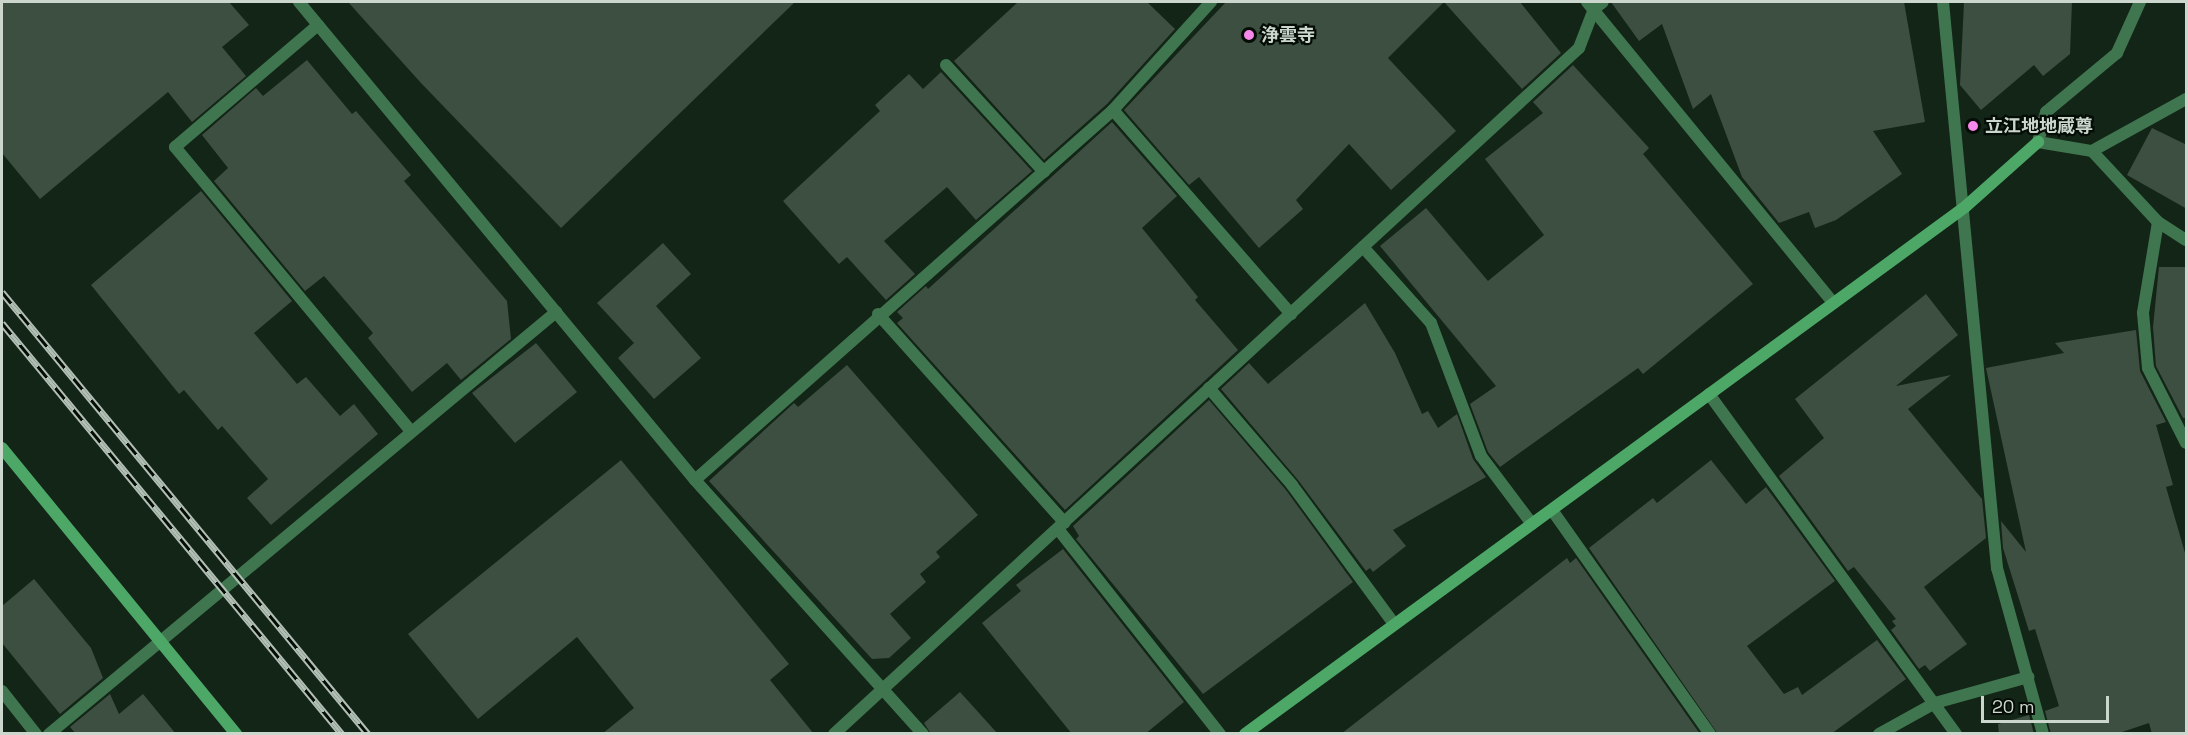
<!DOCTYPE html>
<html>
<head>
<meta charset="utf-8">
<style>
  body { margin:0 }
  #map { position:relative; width:2188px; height:735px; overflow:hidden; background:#132517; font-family:"Space Grotesk","Noto Sans JP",sans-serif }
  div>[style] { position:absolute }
  .building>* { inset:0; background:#3c4f40 }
  .lane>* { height:12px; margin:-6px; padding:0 6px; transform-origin:6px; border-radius:6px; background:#40764f }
  .street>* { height:12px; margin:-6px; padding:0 6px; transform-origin:6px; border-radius:6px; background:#40764f }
  .secondary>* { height:12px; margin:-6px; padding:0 6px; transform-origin:6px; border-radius:6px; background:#4da868 }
  .rail>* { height:7px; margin-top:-3.5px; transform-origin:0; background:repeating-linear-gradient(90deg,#050c06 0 14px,#b2bfb5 0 28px); box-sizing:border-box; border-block:2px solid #b2bfb5 }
  .dots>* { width:16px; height:16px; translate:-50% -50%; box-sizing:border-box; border:3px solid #050c06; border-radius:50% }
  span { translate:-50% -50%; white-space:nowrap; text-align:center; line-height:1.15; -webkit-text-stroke:4.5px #050c06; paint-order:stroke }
  .poi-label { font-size:18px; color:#cbd7cd; font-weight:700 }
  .left { translate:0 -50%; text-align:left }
  .frame { position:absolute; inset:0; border:3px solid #cbd7cd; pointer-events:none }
  .scale { position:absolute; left:1981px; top:696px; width:128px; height:27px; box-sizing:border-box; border:3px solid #cbd7cd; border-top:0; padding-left:8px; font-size:18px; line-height:21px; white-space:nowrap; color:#cbd7cd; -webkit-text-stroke:4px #050c06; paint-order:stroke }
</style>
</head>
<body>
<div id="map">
  <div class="building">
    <i style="clip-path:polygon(2px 2px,229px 2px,249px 25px,222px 47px,246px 76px,192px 122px,168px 92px,40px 199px,2px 153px)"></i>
    <i style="clip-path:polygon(348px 2px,795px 2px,561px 228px,421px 83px)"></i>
    <i style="clip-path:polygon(1018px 2px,1147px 2px,1175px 29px,1107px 104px,1044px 160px,954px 61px)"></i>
    <i style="clip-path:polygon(1226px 2px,1444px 2px,1388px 58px,1456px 131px,1391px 190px,1349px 144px,1296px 200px,1303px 209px,1259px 248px,1199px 177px,1189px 185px,1124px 110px)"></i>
    <i style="clip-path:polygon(1444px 2px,1520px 2px,1561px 53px,1522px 89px)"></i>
    <i style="clip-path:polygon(1611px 2px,1904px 2px,1925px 122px,1873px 131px,1902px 174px,1836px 220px,1815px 228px,1809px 212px,1779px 223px,1742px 177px,1711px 94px,1693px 109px,1662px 24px,1639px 41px)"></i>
    <i style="clip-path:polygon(1964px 2px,2072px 2px,2070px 54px,2043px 76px,2034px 65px,1981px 110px,1960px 85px)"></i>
    <i style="clip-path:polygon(307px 60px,352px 114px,356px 111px,411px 175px,404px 181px,507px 301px,511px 339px,461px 380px,447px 363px,412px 392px,368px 338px,373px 333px,324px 276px,305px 291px,214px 181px,228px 168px,202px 135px,256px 88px,263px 96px)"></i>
    <i style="clip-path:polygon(1573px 65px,1649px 148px,1643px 154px,1753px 284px,1643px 374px,1638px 368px,1500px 467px,1488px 452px,1470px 404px,1496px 386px,1380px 246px,1426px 208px,1488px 281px,1544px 235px,1485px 159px,1543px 113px,1533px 102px)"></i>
    <i style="clip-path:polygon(941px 72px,1032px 171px,976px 220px,947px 187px,884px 241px,915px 274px,886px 300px,847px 257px,839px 264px,783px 201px,880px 111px,875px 105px,909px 74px,923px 89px)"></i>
    <i style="clip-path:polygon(1112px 122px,1177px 196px,1142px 228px,1198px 297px,1195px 300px,1238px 350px,1065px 510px,897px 323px,903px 318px,897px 312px,926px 286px,928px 289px)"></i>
    <i style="clip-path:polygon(2152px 128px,2187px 145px,2187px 209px,2127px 175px)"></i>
    <i style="clip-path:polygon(201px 191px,292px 301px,254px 333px,297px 384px,306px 377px,340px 416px,354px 404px,378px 434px,271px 525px,247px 498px,268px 479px,222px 426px,218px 430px,184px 390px,179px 394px,91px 285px)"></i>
    <i style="clip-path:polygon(663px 243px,691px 274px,656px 306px,701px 358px,654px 399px,618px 358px,634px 343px,597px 303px)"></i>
    <i style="clip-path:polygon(2159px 267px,2187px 267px,2187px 418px,2183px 418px,2156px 366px,2153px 327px)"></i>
    <i style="clip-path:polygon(1926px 294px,1958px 335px,1896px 386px,1951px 375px,1908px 409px,1982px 499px,1986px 538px,1924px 587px,1967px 644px,1930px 671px,1925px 665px,1919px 669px,1891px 630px,1896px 626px,1892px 621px,1896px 619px,1854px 567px,1848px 571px,1779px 476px,1824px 438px,1795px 399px)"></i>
    <i style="clip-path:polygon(1365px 303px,1395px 353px,1422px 414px,1428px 411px,1438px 428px,1457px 414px,1473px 459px,1486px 477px,1393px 530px,1406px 546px,1373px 572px,1370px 568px,1366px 571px,1298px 480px,1221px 389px,1249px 363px,1268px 384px)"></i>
    <i style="clip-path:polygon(2136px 330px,2140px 371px,2166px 422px,2156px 425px,2173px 485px,2166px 487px,2187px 560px,2187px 734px,2152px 734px,2149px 723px,2116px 734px,2051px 734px,2045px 711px,2059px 706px,2035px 629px,2029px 631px,2003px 548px,2001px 521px,2026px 552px,1986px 368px,2064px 353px,2055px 343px)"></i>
    <i style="clip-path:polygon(536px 343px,577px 392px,515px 443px,472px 393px)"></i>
    <i style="clip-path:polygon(847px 365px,978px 515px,936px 552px,940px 557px,920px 574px,926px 582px,890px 614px,911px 638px,889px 658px,872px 659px,709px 481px,794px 403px,798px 407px)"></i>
    <i style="clip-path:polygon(1209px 400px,1286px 490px,1353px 582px,1203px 694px,1076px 539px,1079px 536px,1073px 526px)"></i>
    <i style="clip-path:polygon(621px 460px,789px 664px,770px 680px,814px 734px,602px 734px,634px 708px,577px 637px,478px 719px,408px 634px)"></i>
    <i style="clip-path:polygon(1711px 460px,1746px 504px,1766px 487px,1835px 581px,1747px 646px,1784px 694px,1798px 687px,1802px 695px,1877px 640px,1906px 679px,1831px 734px,1718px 734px,1589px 548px,1653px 498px,1657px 503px)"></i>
    <i style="clip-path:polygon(1063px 549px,1184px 702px,1145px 734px,1072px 734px,982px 623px,1021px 591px,1016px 585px)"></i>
    <i style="clip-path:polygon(1567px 558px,1570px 563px,1576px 558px,1700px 734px,1341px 734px)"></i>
    <i style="clip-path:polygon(34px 579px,91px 648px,103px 678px,60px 714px,2px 643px,2px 606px)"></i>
    <i style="clip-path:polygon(960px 692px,998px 734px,931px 734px,924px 723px)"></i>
    <i style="clip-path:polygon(110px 694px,119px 714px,143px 694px,176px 734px,76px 734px,70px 727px)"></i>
    <i style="clip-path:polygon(2029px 715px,2034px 734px,1999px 734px,1998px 724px)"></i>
  </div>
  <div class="lane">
    <i style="left:2092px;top:151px;width:107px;rotate:-29deg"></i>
    <i style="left:1363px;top:247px;width:102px;rotate:48.2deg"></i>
    <i style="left:1431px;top:323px;width:142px;rotate:69.4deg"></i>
    <i style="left:1481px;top:456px;width:85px;rotate:53.1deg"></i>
    <i style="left:1058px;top:529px;width:261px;rotate:51.7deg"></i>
  </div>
  <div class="street">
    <i style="left:299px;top:2px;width:621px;rotate:50.36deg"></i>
    <i style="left:695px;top:480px;width:341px;rotate:48.1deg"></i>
    <i style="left:1587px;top:2px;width:389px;rotate:50.7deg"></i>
    <i style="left:1943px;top:2px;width:569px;rotate:84.55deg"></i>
    <i style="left:1997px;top:568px;width:172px;rotate:74.5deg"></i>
    <i style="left:2140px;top:2px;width:56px;rotate:114.3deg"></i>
    <i style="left:2117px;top:53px;width:92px;rotate:140.3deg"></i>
    <i style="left:2046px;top:112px;width:31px;rotate:105deg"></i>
    <i style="left:2038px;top:142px;width:55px;rotate:9.5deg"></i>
    <i style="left:2092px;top:151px;width:97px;rotate:47.1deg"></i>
    <i style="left:2158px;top:222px;width:33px;rotate:33deg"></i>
    <i style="left:318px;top:25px;width:188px;rotate:139.5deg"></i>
    <i style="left:175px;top:147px;width:369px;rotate:50.3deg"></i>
    <i style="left:946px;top:65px;width:145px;rotate:47.5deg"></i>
    <i style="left:1113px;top:110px;width:271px;rotate:48.9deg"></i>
    <i style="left:2158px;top:222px;width:92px;rotate:99.4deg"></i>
    <i style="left:2143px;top:313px;width:55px;rotate:84.8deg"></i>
    <i style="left:2148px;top:368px;width:84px;rotate:63.1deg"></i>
    <i style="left:878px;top:314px;width:280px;rotate:48.2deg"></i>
    <i style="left:1209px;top:388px;width:128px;rotate:49.4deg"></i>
    <i style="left:1292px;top:485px;width:172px;rotate:53.7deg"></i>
    <i style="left:1709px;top:394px;width:420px;rotate:54deg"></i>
    <i style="left:695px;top:480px;width:558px;rotate:-41.51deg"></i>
    <i style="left:1113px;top:110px;width:146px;rotate:-47.8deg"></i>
    <i style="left:1552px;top:510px;width:274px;rotate:54.8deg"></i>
    <i style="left:2px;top:691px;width:55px;rotate:51.7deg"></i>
    <i style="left:49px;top:734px;width:660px;rotate:-39.77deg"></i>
    <i style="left:834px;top:734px;width:1013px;rotate:-42.64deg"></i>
    <i style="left:1579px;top:48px;width:42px;rotate:-69deg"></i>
    <i style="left:1594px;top:9px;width:11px;rotate:-38deg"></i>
    <i style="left:1879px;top:734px;width:64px;rotate:-29deg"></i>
    <i style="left:1935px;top:703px;width:97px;rotate:-15.6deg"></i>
  </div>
  <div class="secondary">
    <i style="left:2px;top:448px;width:370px;rotate:50.7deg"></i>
    <i style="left:1245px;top:734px;width:892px;rotate:-36.2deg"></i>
    <i style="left:1965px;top:207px;width:98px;rotate:-41.7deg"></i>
  </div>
  <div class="rail">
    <i style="left:2px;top:292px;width:574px;rotate:50.37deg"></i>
    <i style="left:2px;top:323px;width:533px;rotate:50.4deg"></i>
  </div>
  <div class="dots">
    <i style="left:1249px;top:35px;background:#f788eb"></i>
    <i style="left:1973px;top:126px;background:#f788eb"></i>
  </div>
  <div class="poi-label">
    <span class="left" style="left:1261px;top:35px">浄雲寺</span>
    <span class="left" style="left:1985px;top:126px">立江地地蔵尊</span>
  </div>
  <div class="frame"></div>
  <div class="scale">20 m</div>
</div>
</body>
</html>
